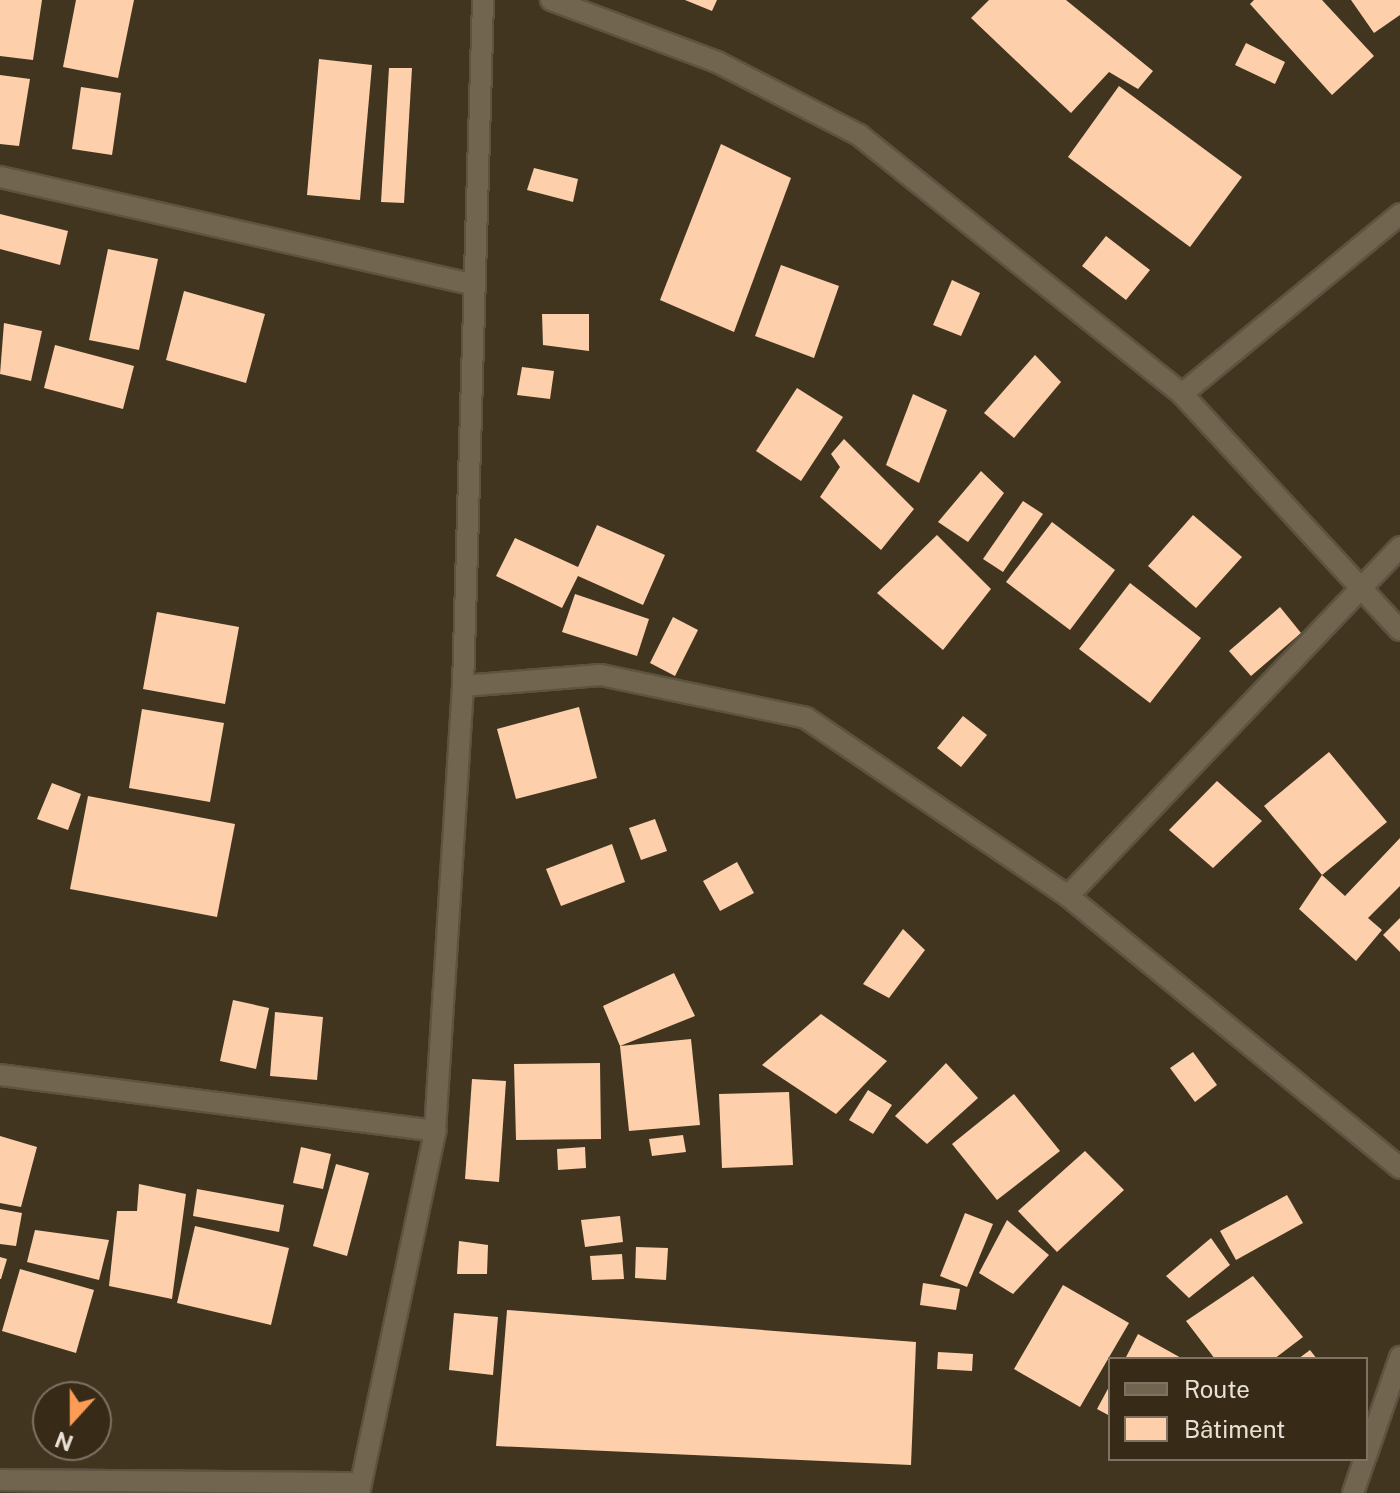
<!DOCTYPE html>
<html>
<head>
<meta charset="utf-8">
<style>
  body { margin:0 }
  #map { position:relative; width:1400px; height:1493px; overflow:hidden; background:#413520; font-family:"Public Sans",sans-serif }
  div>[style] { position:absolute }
  .building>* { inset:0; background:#fdd0ab }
  .roads { filter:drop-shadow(2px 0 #5d5341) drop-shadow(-2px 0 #5d5341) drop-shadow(0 2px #5d5341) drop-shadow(0 -2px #5d5341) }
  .street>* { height:20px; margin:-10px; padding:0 10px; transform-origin:10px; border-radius:10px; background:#72654f }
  span { translate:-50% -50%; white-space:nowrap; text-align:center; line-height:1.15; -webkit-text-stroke:8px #372a16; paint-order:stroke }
  .legend { position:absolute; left:1108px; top:1357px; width:260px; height:104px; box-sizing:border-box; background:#372a16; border:2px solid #7e7362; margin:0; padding:10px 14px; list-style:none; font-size:24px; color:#e9e1d5 }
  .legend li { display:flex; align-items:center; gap:16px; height:40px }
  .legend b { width:40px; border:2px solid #7e7362 }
  .north { position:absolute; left:32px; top:1381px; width:80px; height:80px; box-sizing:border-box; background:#372a16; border:2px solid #7e7362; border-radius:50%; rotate:201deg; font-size:22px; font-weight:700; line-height:32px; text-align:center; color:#e9e1d5 }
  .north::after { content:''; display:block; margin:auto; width:28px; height:36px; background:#fd9d55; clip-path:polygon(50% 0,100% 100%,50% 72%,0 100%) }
</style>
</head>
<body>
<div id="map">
  <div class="building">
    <i style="clip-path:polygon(0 0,42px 0,33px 60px,0 56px)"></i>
    <i style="clip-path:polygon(76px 0,134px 0,118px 78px,63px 67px)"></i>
    <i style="clip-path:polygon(685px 0,717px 0,712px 11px)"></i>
    <i style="clip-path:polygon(989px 0,1066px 0,1153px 71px,1138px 89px,1109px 72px,1071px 113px,971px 18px)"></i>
    <i style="clip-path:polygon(1254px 0,1322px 0,1374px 56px,1332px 95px,1250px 4px)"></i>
    <i style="clip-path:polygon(1351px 0,1400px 0,1400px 15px,1374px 33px)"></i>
    <i style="clip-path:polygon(1246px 43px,1285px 62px,1275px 84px,1235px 65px)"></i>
    <i style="clip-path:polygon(319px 59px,372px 65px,360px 200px,307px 195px)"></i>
    <i style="clip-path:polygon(389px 68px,412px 68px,404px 203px,381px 202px)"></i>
    <i style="clip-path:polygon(0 75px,30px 79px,19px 146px,0 144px)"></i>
    <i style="clip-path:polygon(1119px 86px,1242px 177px,1190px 247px,1068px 157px)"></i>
    <i style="clip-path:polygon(81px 87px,121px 93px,112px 155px,72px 149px)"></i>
    <i style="clip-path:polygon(721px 144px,791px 178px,734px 332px,660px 300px)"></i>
    <i style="clip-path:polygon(534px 168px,578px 179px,573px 202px,527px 190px)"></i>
    <i style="clip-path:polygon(0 214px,68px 231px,60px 265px,0 249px)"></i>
    <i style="clip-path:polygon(1106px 236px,1150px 270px,1126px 300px,1082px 266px)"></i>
    <i style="clip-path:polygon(108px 249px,158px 259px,139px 350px,89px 340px)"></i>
    <i style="clip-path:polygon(781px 265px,839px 286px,814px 358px,755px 336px)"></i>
    <i style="clip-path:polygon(952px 280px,980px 293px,961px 336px,933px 325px)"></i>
    <i style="clip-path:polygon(184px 291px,265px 314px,246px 383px,166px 360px)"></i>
    <i style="clip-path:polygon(542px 314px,589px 314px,589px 351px,543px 345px)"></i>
    <i style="clip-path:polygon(4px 323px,42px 331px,31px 381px,0 374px)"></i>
    <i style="clip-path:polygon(55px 345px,134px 366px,123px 409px,44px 388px)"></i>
    <i style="clip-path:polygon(1035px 355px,1061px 382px,1014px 438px,984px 413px)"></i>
    <i style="clip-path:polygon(522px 367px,554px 371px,550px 399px,517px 395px)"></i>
    <i style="clip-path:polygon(797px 388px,843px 417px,801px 481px,756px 451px)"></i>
    <i style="clip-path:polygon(913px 394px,947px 410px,919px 483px,886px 465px)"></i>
    <i style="clip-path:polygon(844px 439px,914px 509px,881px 550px,820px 497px,840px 467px,831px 454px)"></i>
    <i style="clip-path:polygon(981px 471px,1004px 493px,968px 542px,938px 522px)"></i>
    <i style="clip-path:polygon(1023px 501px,1043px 514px,1003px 572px,983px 559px)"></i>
    <i style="clip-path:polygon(1193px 515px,1242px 557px,1196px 608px,1148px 566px)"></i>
    <i style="clip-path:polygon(1052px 522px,1115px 570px,1070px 630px,1006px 582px)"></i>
    <i style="clip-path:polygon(597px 525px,665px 555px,643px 605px,578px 576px,562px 608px,496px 576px,515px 538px,578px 567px)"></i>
    <i style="clip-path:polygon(937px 535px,991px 589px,943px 650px,877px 593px)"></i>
    <i style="clip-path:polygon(1130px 583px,1201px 638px,1150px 703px,1079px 649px)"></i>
    <i style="clip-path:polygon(575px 594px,649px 619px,637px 656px,562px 632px)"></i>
    <i style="clip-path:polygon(1280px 607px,1301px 633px,1251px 676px,1229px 651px)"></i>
    <i style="clip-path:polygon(157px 612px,239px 627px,225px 704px,143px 689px)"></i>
    <i style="clip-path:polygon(673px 617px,698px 630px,675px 676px,650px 663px)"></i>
    <i style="clip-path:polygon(579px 707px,597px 778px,516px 799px,497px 729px)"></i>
    <i style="clip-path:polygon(142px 709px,224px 723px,210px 802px,129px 788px)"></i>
    <i style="clip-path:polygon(963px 716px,987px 735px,961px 767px,937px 748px)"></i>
    <i style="clip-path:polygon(1329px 752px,1387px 822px,1322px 875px,1264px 806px)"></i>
    <i style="clip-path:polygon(1217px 781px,1262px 821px,1213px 868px,1169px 830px)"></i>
    <i style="clip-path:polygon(52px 783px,81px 794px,68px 830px,37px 819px)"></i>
    <i style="clip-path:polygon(88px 796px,235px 824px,217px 917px,70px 889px)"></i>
    <i style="clip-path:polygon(655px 819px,667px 851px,641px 860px,629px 828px)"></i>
    <i style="clip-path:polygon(1400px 838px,1400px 886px,1368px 918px,1382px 930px,1356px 961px,1299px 909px,1322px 875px,1345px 896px)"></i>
    <i style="clip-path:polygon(612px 844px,625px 882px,561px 906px,546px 869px)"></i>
    <i style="clip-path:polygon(737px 862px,754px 893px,720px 911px,703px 881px)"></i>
    <i style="clip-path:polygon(1400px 918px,1400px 952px,1383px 935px)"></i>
    <i style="clip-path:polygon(903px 929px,925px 950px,889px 998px,863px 984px)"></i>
    <i style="clip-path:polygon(674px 973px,695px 1016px,620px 1046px,691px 1039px,700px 1125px,629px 1131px,620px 1046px,603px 1006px)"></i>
    <i style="clip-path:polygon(233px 1000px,269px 1008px,256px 1069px,220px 1061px)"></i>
    <i style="clip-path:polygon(275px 1012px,323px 1017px,317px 1080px,270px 1076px)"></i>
    <i style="clip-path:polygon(821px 1014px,887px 1061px,836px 1114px,762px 1065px)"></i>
    <i style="clip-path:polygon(1193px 1052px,1217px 1085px,1195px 1102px,1170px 1068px)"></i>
    <i style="clip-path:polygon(600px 1063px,601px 1139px,516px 1140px,514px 1064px)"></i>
    <i style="clip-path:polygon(946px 1063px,978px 1098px,927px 1144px,895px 1116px)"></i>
    <i style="clip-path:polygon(472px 1079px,506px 1081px,499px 1182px,465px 1179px)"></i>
    <i style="clip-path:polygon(868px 1090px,892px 1105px,873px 1134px,849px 1120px)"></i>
    <i style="clip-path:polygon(789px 1092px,793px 1165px,722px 1168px,719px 1094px)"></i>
    <i style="clip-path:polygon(1014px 1094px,1060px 1151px,997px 1200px,952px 1144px)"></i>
    <i style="clip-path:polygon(683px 1135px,686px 1152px,652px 1156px,649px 1139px)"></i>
    <i style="clip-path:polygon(0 1136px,37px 1147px,21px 1207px,0 1203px)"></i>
    <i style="clip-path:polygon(301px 1147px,331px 1154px,323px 1189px,293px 1183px)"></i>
    <i style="clip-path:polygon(585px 1147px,586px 1168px,558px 1170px,557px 1149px)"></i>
    <i style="clip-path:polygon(1085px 1151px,1124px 1190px,1057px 1252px,1018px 1211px)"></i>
    <i style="clip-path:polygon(336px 1164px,369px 1173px,347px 1256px,313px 1246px)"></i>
    <i style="clip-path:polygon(139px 1184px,186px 1194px,172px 1299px,109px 1286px,117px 1211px,137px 1211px)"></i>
    <i style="clip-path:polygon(197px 1189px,284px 1205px,279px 1232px,193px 1216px)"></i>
    <i style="clip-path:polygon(1287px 1195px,1303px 1223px,1236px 1260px,1220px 1231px)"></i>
    <i style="clip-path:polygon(0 1209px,22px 1213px,16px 1246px,0 1244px)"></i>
    <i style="clip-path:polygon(965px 1213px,993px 1224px,967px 1287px,940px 1276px)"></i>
    <i style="clip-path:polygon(620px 1216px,623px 1242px,585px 1247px,581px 1220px)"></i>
    <i style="clip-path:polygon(1007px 1220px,1049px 1255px,1013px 1294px,979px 1273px)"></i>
    <i style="clip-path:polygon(195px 1226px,289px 1248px,271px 1325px,177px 1303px)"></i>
    <i style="clip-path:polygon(35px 1230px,109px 1240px,99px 1280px,27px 1262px)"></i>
    <i style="clip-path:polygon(1211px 1238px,1230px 1265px,1189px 1298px,1166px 1276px)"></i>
    <i style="clip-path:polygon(459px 1241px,488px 1245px,487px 1274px,457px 1274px)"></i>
    <i style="clip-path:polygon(636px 1247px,668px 1248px,666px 1280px,635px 1278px)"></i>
    <i style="clip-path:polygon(622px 1254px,624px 1279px,592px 1280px,590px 1256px)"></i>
    <i style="clip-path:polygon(0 1257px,7px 1259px,1px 1279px,0 1279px)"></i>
    <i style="clip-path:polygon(20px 1269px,94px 1290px,76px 1353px,2px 1331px)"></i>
    <i style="clip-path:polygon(1253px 1276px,1303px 1337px,1274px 1359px,1215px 1359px,1186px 1321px)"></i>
    <i style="clip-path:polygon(923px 1283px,960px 1289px,956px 1310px,920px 1305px)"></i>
    <i style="clip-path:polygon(1063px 1285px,1129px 1323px,1080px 1407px,1014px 1369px)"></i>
    <i style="clip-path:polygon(507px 1310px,916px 1342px,911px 1465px,496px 1446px)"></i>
    <i style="clip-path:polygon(454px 1313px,498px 1317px,493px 1375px,449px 1370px)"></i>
    <i style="clip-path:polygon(1138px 1334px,1183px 1359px,1125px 1359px)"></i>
    <i style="clip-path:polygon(1310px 1350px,1317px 1359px,1298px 1359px)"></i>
    <i style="clip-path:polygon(938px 1352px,973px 1354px,972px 1371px,937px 1369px)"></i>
    <i style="clip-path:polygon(1110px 1385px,1110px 1416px,1097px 1409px)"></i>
  </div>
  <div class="roads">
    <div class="street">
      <i style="left:551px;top:0;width:177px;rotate:20.5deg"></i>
      <i style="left:717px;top:62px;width:160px;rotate:27.2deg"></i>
      <i style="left:859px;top:135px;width:414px;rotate:38.7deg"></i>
      <i style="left:1182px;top:394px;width:321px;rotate:47.3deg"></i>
      <i style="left:0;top:177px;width:484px;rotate:12.8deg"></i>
      <i style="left:1182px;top:394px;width:283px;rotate:-39.5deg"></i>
      <i style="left:463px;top:686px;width:138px;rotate:-4.6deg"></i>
      <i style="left:601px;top:675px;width:209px;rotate:11.8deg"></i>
      <i style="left:806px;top:718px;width:317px;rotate:34.2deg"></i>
      <i style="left:1068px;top:896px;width:429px;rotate:39.3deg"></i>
      <i style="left:1068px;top:896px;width:482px;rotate:-46.4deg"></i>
      <i style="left:0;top:1075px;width:439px;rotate:7.3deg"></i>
      <i style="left:1366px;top:1456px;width:105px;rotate:-71deg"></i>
      <i style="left:0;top:1480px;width:361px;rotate:0.5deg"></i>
      <i style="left:359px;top:1493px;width:370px;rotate:-78.1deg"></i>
      <i style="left:435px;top:1131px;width:446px;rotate:-86.4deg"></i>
      <i style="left:463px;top:686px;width:686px;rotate:-88.33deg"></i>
      <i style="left:1353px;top:1493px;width:36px;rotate:-71deg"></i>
    </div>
  </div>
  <ul class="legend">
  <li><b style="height:10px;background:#72654f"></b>Route</li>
  <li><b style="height:22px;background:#fdd0ab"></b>Bâtiment</li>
  </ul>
  <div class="north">N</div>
</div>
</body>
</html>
